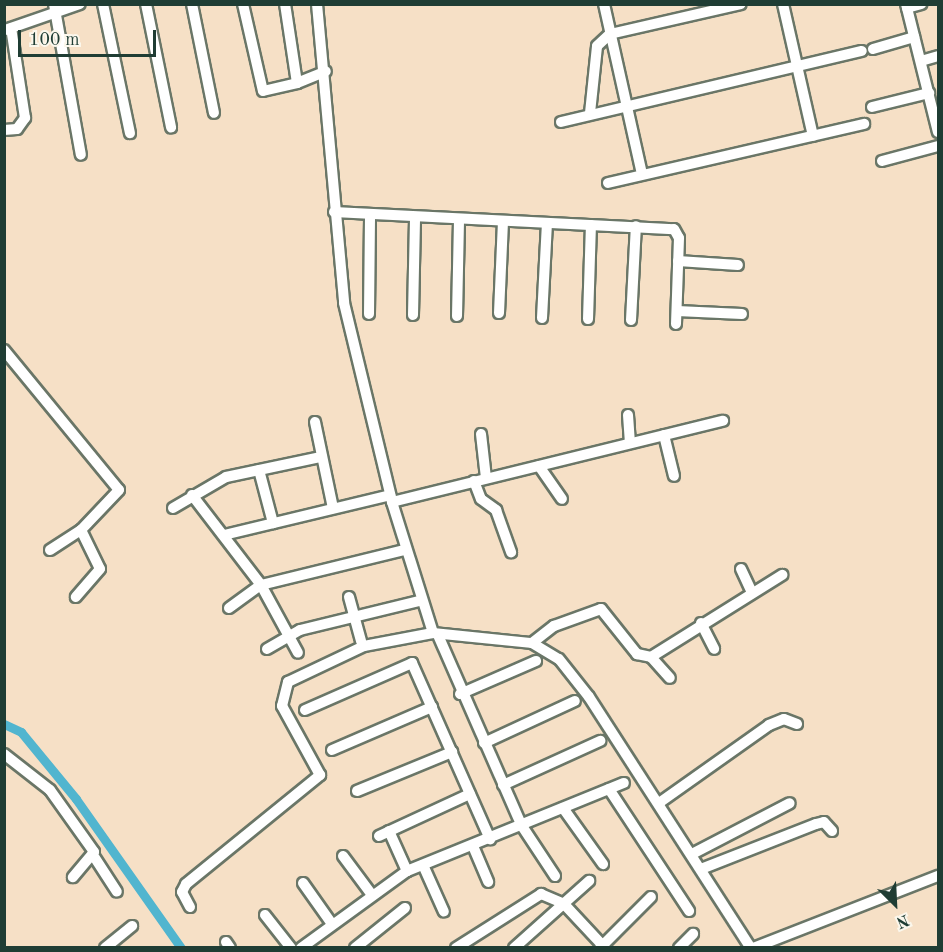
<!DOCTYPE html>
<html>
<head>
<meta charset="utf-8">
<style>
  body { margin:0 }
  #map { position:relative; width:943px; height:952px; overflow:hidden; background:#f6e0c6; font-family:"Old Standard TT",serif }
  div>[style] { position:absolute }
  .canal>* { height:9px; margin:-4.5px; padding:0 4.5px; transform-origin:4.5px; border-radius:4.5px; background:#51b5cf }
  .roads { filter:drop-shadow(2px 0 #6a7667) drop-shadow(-2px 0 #6a7667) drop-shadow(0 2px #6a7667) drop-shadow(0 -2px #6a7667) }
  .minor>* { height:10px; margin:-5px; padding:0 5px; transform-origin:5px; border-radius:5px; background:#fff }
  span { translate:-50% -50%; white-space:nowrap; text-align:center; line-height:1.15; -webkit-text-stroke:5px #fbf7ec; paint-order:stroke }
  .frame { position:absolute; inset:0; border:6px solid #1f3d34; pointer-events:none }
  .north { position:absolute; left:865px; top:874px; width:60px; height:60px; -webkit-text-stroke:4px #fbf7ec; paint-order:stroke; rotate:156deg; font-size:16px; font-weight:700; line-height:24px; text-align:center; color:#1f3d34 }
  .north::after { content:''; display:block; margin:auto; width:21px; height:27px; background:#1f3d34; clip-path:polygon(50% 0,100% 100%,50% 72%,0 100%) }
  .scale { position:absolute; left:18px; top:30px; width:138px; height:27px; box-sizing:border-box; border:3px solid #1f3d34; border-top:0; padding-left:8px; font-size:18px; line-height:21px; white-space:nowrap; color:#1f3d34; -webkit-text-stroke:4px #fbf7ec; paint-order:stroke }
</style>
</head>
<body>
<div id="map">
  <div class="canal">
    <i style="left:4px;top:724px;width:19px;rotate:25deg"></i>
    <i style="left:21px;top:732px;width:87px;rotate:50.6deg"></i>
    <i style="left:76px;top:799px;width:182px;rotate:54.8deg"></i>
  </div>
  <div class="roads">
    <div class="minor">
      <i style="left:54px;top:4px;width:153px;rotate:79.9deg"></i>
      <i style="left:103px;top:4px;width:132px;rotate:78.2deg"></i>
      <i style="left:146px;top:4px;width:126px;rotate:78.5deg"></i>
      <i style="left:192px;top:4px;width:111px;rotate:78.6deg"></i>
      <i style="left:243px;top:4px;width:89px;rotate:77.1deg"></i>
      <i style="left:263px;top:91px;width:35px;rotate:-13deg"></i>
      <i style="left:297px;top:83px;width:80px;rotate:-98.6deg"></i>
      <i style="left:317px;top:4px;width:300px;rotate:84.8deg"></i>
      <i style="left:344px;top:303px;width:205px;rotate:76.4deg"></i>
      <i style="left:392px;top:502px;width:137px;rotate:72.6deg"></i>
      <i style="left:604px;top:4px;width:174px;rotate:77.4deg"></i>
      <i style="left:783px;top:4px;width:135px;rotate:77.2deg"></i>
      <i style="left:906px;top:4px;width:132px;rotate:76deg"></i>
      <i style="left:907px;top:8px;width:15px;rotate:-16deg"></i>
      <i style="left:5px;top:30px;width:79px;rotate:-19.1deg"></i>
      <i style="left:873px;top:49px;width:43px;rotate:-16.3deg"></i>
      <i style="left:921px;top:61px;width:18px;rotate:-16deg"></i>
      <i style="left:297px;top:83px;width:31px;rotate:-22deg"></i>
      <i style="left:872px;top:107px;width:59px;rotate:-13.8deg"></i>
      <i style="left:590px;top:113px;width:67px;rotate:-84deg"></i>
      <i style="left:597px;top:46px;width:18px;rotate:-43deg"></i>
      <i style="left:610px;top:34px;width:134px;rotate:-12.9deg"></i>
      <i style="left:561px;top:122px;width:309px;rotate:-13.3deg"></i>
      <i style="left:4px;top:130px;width:13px;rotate:-4deg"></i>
      <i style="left:17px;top:129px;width:14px;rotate:-54deg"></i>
      <i style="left:25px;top:118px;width:91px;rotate:-98.8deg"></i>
      <i style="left:882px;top:161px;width:58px;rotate:-15deg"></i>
      <i style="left:608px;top:183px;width:263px;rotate:-13deg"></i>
      <i style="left:334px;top:212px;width:340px;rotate:2.9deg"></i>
      <i style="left:674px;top:229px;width:10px;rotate:61deg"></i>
      <i style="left:679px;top:238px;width:86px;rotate:92deg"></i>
      <i style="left:678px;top:261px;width:60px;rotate:3.8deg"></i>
      <i style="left:677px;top:311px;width:65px;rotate:2.6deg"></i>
      <i style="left:499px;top:313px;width:92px;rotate:-87.5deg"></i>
      <i style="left:369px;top:314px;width:99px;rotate:-89.4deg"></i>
      <i style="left:413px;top:315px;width:98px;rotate:-88.8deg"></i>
      <i style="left:457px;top:316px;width:97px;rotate:-88.8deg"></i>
      <i style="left:542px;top:318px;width:95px;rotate:-87deg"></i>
      <i style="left:588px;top:319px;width:94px;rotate:-88.2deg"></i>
      <i style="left:631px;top:320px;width:94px;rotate:-87deg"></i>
      <i style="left:4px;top:350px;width:181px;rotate:50.6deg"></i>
      <i style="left:119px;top:490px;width:55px;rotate:133.5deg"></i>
      <i style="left:81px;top:530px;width:43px;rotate:64deg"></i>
      <i style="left:100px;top:569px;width:37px;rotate:131deg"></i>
      <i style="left:628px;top:415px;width:28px;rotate:86deg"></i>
      <i style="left:315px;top:422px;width:88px;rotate:78.2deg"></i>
      <i style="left:481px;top:434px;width:44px;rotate:83.5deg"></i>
      <i style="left:664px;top:435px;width:42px;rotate:76.3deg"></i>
      <i style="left:539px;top:466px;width:40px;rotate:55.1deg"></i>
      <i style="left:259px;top:470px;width:55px;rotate:75.2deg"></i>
      <i style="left:474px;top:481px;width:19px;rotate:69deg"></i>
      <i style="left:481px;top:499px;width:19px;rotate:36deg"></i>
      <i style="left:496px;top:510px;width:45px;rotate:70.3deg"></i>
      <i style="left:192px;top:495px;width:113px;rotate:52.5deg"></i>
      <i style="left:261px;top:585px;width:77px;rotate:61.4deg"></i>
      <i style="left:392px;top:502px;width:341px;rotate:-13.8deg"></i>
      <i style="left:173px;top:508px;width:61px;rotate:-30.3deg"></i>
      <i style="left:226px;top:477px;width:96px;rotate:-12deg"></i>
      <i style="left:224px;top:535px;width:171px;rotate:-13.5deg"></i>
      <i style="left:50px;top:550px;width:37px;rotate:-33deg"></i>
      <i style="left:741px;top:569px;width:26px;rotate:65deg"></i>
      <i style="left:349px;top:597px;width:46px;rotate:74.7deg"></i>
      <i style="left:229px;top:608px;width:39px;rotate:-36deg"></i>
      <i style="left:261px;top:585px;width:148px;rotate:-13.7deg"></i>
      <i style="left:701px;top:623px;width:29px;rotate:63deg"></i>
      <i style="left:438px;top:635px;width:209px;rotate:66.3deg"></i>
      <i style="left:522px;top:826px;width:60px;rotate:56.6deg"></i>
      <i style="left:532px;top:643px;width:28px;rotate:-38deg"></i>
      <i style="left:554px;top:626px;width:50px;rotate:-19.9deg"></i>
      <i style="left:601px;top:609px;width:58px;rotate:51.3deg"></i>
      <i style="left:637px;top:654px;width:14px;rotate:12deg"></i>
      <i style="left:651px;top:657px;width:155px;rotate:-32deg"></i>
      <i style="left:267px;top:649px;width:38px;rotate:-30deg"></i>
      <i style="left:300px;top:630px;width:122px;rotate:-13.7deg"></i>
      <i style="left:651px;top:657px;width:28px;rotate:48deg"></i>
      <i style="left:460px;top:694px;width:83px;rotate:-23.5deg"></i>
      <i style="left:305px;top:710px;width:117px;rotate:-23.7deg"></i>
      <i style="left:412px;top:663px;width:193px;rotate:66.1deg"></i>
      <i style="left:484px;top:743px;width:100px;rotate:-24.8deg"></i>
      <i style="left:332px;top:750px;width:109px;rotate:-23.3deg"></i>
      <i style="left:4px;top:754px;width:58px;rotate:38deg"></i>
      <i style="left:50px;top:790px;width:76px;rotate:54.6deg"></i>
      <i style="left:94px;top:852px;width:33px;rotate:130deg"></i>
      <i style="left:503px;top:785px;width:107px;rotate:-24.4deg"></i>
      <i style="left:609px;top:789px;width:146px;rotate:56.7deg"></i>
      <i style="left:357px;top:791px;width:103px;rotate:-22.3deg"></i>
      <i style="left:659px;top:803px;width:135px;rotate:-35.3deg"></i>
      <i style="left:769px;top:725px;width:16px;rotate:-22deg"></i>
      <i style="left:784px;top:719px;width:14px;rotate:21deg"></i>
      <i style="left:563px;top:808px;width:69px;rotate:54.5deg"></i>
      <i style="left:389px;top:831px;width:44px;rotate:65.8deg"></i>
      <i style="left:379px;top:836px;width:100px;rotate:-24.8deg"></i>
      <i style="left:473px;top:846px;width:39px;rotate:67deg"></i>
      <i style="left:692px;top:854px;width:110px;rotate:-27.5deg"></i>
      <i style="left:343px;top:856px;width:49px;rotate:53.4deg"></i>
      <i style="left:95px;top:858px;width:40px;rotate:57.1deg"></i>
      <i style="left:423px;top:865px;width:51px;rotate:65.9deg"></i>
      <i style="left:701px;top:869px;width:123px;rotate:-21.4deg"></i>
      <i style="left:816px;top:824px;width:8px;rotate:-14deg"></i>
      <i style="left:824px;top:822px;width:12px;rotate:48deg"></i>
      <i style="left:303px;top:883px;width:50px;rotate:54.7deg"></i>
      <i style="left:190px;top:907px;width:17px;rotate:-118deg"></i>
      <i style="left:182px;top:892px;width:9px;rotate:-63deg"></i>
      <i style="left:186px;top:884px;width:173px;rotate:-39.1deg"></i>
      <i style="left:320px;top:775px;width:79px;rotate:-118.8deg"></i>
      <i style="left:282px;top:706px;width:25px;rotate:-76deg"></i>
      <i style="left:288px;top:682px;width:84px;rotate:-25.3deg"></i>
      <i style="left:364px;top:646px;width:70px;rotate:-10.7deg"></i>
      <i style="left:433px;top:633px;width:100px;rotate:5.8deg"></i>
      <i style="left:532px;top:643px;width:31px;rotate:31deg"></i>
      <i style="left:559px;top:659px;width:48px;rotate:51.7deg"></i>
      <i style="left:589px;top:697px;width:299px;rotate:57.2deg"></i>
      <i style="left:265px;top:915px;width:42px;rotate:51.8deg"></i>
      <i style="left:226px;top:942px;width:7px;rotate:56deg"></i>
      <i style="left:105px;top:948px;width:35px;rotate:-39deg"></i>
      <i style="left:301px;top:948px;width:131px;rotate:-36deg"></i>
      <i style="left:407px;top:871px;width:234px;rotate:-22.1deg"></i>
      <i style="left:355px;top:948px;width:64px;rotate:-38.7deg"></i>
      <i style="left:456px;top:948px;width:101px;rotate:-32.4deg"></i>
      <i style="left:541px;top:894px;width:25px;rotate:23deg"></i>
      <i style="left:564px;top:904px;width:60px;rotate:47deg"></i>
      <i style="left:514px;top:948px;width:101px;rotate:-41.8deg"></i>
      <i style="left:600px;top:948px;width:72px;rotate:-45deg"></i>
      <i style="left:679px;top:948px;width:20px;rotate:-45deg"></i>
      <i style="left:753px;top:948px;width:199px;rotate:-21.3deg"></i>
    </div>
  </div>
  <div class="frame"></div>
  <div class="north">N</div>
  <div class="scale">100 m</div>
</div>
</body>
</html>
